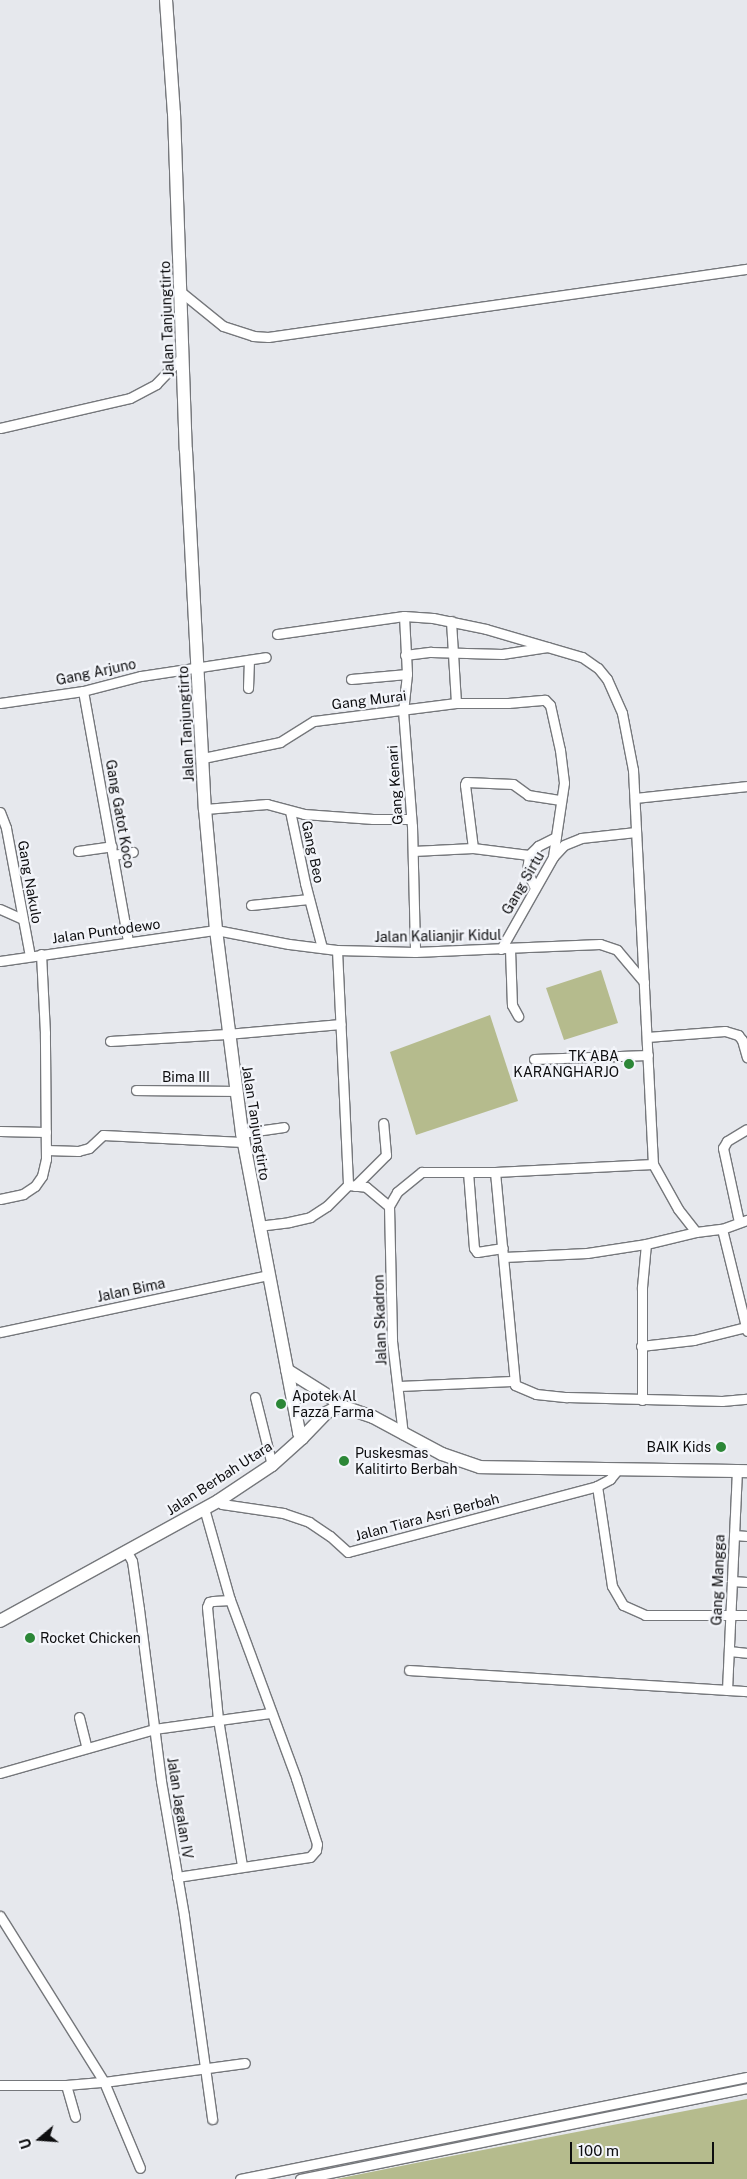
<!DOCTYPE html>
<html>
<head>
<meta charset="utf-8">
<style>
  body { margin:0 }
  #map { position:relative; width:747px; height:2179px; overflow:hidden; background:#e6e8ed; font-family:"Public Sans",sans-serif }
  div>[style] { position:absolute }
  .green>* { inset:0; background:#b5bb8d }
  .roads { filter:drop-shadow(1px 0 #75777b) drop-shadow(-1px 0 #75777b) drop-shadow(0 1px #75777b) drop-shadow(0 -1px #75777b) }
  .street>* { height:9px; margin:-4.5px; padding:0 4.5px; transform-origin:4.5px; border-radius:4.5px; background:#fff }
  .secondary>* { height:12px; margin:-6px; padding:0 6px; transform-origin:6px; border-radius:6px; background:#fff }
  .dots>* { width:14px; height:14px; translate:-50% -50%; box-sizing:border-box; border:2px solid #f3f5fa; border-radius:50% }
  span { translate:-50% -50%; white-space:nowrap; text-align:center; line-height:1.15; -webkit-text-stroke:4.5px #f3f5fa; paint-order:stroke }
  .street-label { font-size:14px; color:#0d0d0f }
  .poi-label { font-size:14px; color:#0d0d0f }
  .right { translate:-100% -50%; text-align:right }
  .left { translate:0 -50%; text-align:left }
  .north { position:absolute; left:15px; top:2114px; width:50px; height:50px; -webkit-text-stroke:4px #f3f5fa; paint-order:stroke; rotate:252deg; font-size:14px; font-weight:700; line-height:20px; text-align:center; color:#0d0d0f }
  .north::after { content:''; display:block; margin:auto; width:18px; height:22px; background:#0d0d0f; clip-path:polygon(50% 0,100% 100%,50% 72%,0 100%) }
  .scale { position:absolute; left:570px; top:2142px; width:144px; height:22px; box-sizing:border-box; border:2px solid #0d0d0f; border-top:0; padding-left:6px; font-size:15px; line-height:18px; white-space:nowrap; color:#0d0d0f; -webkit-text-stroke:4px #f3f5fa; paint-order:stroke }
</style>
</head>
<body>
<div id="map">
  <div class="green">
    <i style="clip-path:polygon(601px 970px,618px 1023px,564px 1040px,546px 988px)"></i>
    <i style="clip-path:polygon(490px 1015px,518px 1101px,416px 1135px,390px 1052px)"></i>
    <i style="clip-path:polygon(747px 2099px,747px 2179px,336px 2179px,431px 2160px)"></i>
  </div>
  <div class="roads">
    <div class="street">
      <i style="left:181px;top:292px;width:54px;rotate:39deg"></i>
      <i style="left:223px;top:326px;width:32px;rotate:18deg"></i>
      <i style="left:253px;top:336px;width:15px;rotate:4deg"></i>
      <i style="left:268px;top:337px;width:484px;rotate:-8.1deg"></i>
      <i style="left:0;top:428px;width:133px;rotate:-13deg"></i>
      <i style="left:130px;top:398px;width:30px;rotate:-28deg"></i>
      <i style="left:156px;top:384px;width:39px;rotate:-46deg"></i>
      <i style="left:404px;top:616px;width:58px;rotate:87deg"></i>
      <i style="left:407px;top:674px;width:36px;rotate:96deg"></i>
      <i style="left:403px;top:710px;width:116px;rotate:85.6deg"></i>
      <i style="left:412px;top:826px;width:126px;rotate:88.6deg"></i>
      <i style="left:451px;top:621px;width:82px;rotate:86.5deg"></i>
      <i style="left:277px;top:634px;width:128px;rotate:-8.1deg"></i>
      <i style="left:404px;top:616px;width:29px;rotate:4deg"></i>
      <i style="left:433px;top:618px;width:54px;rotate:11.7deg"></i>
      <i style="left:486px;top:629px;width:100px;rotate:16.3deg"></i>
      <i style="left:582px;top:657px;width:19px;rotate:35deg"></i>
      <i style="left:598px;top:668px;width:14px;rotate:51deg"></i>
      <i style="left:607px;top:679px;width:37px;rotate:66deg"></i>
      <i style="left:622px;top:713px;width:58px;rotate:79.1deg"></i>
      <i style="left:633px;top:770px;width:395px;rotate:87.1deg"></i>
      <i style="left:653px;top:1164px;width:51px;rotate:60.9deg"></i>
      <i style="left:678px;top:1209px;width:29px;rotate:52deg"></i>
      <i style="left:405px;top:655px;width:26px;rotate:-7deg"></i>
      <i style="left:431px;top:652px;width:71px;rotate:1.6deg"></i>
      <i style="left:502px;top:654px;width:46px;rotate:-8.8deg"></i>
      <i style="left:351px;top:679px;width:56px;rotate:-5.1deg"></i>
      <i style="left:248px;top:688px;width:27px;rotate:-88deg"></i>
      <i style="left:83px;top:691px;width:255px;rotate:79.8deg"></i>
      <i style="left:0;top:703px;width:84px;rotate:-8.2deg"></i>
      <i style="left:83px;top:691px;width:60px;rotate:-14.5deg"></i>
      <i style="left:141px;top:676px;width:126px;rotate:-8.6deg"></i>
      <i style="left:203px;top:758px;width:79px;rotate:-11.7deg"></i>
      <i style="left:280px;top:742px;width:40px;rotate:-32deg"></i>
      <i style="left:314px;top:721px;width:143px;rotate:-7.2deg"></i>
      <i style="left:456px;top:703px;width:52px"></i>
      <i style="left:508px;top:703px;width:37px;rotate:-5deg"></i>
      <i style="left:545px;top:700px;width:7px;rotate:45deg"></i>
      <i style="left:550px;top:705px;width:46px;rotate:77.5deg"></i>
      <i style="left:560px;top:750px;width:33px;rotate:83deg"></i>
      <i style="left:564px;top:783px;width:75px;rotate:98.5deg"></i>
      <i style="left:635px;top:798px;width:113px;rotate:-6.1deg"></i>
      <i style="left:205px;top:809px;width:62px;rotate:-4.6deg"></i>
      <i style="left:267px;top:804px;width:38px;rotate:15deg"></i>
      <i style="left:304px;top:814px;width:69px;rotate:4.1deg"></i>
      <i style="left:373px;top:819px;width:38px"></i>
      <i style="left:290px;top:811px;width:74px;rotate:78.2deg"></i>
      <i style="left:305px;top:883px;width:67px;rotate:75.3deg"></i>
      <i style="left:0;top:812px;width:17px;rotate:69deg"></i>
      <i style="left:6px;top:828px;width:130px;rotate:79.4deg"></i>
      <i style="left:473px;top:848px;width:64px;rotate:-97.2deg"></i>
      <i style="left:465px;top:785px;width:3px;rotate:-72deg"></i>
      <i style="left:466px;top:782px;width:47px;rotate:2.4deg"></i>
      <i style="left:513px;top:784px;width:19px;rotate:36deg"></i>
      <i style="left:528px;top:795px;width:33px;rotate:9deg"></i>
      <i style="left:78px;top:851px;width:34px;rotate:-8deg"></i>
      <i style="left:413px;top:851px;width:60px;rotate:-2.9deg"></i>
      <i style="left:473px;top:848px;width:56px;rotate:7.1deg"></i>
      <i style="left:529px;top:855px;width:16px;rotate:97deg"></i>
      <i style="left:527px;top:871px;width:19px;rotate:65deg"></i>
      <i style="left:113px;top:855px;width:20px;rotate:-9deg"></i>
      <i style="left:529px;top:855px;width:13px;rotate:-45deg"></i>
      <i style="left:538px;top:846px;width:20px;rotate:-27deg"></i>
      <i style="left:251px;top:905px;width:58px;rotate:-5.9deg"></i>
      <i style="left:0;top:909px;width:24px;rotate:24deg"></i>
      <i style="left:501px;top:949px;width:106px;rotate:-60.5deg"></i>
      <i style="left:553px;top:857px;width:16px;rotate:-47deg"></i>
      <i style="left:564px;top:845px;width:18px;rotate:-22deg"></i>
      <i style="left:581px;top:838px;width:55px;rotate:-6.2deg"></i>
      <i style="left:510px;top:949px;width:56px;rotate:88deg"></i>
      <i style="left:512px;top:1005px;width:13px;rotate:61deg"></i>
      <i style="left:337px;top:950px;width:235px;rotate:87.3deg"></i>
      <i style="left:0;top:961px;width:218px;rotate:-8.2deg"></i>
      <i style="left:216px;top:930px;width:74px;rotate:10.9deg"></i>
      <i style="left:289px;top:944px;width:48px;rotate:7.1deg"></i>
      <i style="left:337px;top:950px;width:78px;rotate:1.5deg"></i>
      <i style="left:415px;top:952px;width:185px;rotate:-2.5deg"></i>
      <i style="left:600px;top:944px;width:18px;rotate:19deg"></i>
      <i style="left:617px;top:950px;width:42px;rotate:49.8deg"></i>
      <i style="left:647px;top:1037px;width:78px;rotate:-4.4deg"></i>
      <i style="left:725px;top:1031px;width:14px;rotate:17deg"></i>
      <i style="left:738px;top:1035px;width:6px;rotate:51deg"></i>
      <i style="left:742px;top:1040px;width:18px;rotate:74deg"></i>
      <i style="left:110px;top:1041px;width:117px;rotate:-3.4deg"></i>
      <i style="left:227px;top:1034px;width:114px;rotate:-5deg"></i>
      <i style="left:534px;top:1059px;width:114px;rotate:-2deg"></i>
      <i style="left:136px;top:1090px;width:100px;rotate:0.6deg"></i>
      <i style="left:0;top:1131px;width:46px;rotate:1.2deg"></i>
      <i style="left:242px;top:1133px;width:42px;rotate:-8.1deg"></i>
      <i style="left:46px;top:1150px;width:32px;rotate:2deg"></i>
      <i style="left:78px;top:1151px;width:11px;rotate:-15deg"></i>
      <i style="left:89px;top:1148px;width:19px;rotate:-43deg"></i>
      <i style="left:103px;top:1135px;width:140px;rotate:2.9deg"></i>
      <i style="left:468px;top:1172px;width:76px;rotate:85.5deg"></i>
      <i style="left:474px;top:1248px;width:5px;rotate:53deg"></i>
      <i style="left:477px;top:1252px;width:26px;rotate:-9deg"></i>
      <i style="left:495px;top:1172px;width:214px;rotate:84.6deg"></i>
      <i style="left:515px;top:1385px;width:23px;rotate:23deg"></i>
      <i style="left:536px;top:1394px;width:31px;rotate:6deg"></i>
      <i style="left:567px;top:1397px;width:155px;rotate:1.5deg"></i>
      <i style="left:722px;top:1401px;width:25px;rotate:-5deg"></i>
      <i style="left:355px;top:1186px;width:44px;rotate:-45deg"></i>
      <i style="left:386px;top:1155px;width:32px;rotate:-95deg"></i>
      <i style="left:0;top:1199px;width:24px;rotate:-12deg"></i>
      <i style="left:23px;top:1194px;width:14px;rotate:-34deg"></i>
      <i style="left:35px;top:1186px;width:12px;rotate:-55deg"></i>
      <i style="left:42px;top:1176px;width:17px;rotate:-77deg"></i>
      <i style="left:46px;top:1159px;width:126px;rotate:-90.5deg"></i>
      <i style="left:45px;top:1033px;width:79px;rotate:-92.9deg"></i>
      <i style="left:389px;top:1206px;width:135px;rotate:88.7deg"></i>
      <i style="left:392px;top:1341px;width:94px;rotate:83.3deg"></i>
      <i style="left:739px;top:1222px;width:76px;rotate:-102.2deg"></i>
      <i style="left:723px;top:1148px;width:8px;rotate:-60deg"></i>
      <i style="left:727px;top:1141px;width:23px;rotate:-31deg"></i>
      <i style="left:258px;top:1226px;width:31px;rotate:-7deg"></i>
      <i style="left:289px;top:1222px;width:22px;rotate:-13deg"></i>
      <i style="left:310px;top:1217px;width:20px;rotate:-33deg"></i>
      <i style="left:327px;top:1206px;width:30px;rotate:-45deg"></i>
      <i style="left:348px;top:1185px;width:18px;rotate:6deg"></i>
      <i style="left:366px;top:1187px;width:30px;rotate:40deg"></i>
      <i style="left:389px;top:1206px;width:16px;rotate:-60deg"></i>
      <i style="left:397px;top:1192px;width:32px;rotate:-39deg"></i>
      <i style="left:422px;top:1172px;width:73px"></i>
      <i style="left:495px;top:1172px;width:158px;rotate:-2.9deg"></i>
      <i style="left:722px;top:1229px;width:105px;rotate:76.2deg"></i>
      <i style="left:504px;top:1257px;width:83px;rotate:-2.8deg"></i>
      <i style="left:587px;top:1253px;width:60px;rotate:-8.7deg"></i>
      <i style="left:646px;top:1244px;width:51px;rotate:-13.5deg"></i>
      <i style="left:696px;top:1232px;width:26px;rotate:-7deg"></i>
      <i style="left:722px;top:1229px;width:27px;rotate:-20deg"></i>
      <i style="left:0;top:1332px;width:274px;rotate:-12deg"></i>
      <i style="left:641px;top:1346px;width:53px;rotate:-6.5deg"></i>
      <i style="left:694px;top:1340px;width:54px;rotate:-14deg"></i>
      <i style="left:398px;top:1386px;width:115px;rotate:-2.5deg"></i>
      <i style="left:255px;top:1397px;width:70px;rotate:76deg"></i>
      <i style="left:642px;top:1400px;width:113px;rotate:-90deg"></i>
      <i style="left:642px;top:1287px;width:43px;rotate:-84.7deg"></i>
      <i style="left:597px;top:1486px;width:101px;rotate:81.5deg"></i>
      <i style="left:612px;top:1586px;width:22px;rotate:60deg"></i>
      <i style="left:623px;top:1605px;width:24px;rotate:24deg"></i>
      <i style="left:645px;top:1615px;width:102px"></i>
      <i style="left:218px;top:1501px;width:5px;rotate:37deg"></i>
      <i style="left:222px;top:1504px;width:62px;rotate:8.4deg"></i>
      <i style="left:283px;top:1513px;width:28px;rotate:19deg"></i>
      <i style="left:309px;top:1522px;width:25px;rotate:34deg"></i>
      <i style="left:330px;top:1536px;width:24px;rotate:42deg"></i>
      <i style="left:348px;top:1552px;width:258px;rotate:-14.8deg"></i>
      <i style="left:597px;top:1486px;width:15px;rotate:-28deg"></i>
      <i style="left:610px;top:1479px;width:13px;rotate:-51deg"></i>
      <i style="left:734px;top:1535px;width:13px;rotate:4deg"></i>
      <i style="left:127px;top:1552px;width:10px;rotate:61deg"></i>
      <i style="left:132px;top:1561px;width:49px;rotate:81.7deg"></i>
      <i style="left:139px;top:1609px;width:173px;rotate:82.7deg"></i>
      <i style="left:161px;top:1781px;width:137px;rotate:80.3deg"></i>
      <i style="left:184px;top:1916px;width:205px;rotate:82.1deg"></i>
      <i style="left:732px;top:1581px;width:15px;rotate:4deg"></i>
      <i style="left:230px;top:1600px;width:17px;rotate:177deg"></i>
      <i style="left:213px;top:1601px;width:4px;rotate:166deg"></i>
      <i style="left:209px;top:1602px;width:5px;rotate:112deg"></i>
      <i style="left:207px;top:1607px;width:113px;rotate:84.4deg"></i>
      <i style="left:218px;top:1719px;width:149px;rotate:80.7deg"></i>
      <i style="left:729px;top:1651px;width:18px;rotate:6deg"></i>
      <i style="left:409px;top:1670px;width:339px;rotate:3.6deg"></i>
      <i style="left:727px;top:1690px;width:219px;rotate:-87.4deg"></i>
      <i style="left:79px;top:1717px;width:32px;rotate:76deg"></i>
      <i style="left:0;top:1773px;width:160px;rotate:-15.9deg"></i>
      <i style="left:154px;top:1729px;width:117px;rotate:-7.9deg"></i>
      <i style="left:177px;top:1877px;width:134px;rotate:-8.6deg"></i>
      <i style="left:310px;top:1857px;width:9px;rotate:-49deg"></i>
      <i style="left:316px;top:1850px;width:6px;rotate:-81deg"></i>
      <i style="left:317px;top:1844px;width:69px;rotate:-107.7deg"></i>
      <i style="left:296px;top:1778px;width:190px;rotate:-110.3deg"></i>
      <i style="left:230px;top:1600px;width:96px;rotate:-105.8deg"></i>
      <i style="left:0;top:1916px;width:196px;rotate:57.9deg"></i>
      <i style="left:104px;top:2082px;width:93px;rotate:67.3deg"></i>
      <i style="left:0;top:2085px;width:66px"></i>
      <i style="left:66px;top:2085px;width:38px;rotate:-5deg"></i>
      <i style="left:104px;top:2082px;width:142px;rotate:-7.7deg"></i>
      <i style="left:66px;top:2085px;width:33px;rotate:74deg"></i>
      <i style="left:240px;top:2179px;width:517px;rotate:-11.38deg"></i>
      <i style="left:300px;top:2179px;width:456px;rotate:-11.5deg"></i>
    </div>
    <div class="secondary">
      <i style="left:166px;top:0;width:113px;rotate:86deg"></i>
      <i style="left:174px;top:113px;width:337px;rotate:88deg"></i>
      <i style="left:186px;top:450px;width:360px;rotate:87deg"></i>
      <i style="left:205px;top:809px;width:121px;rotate:84.8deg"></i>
      <i style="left:216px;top:930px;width:205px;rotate:82.7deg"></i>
      <i style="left:242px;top:1133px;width:305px;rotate:79.2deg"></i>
      <i style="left:299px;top:1433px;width:6px;rotate:59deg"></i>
      <i style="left:287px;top:1370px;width:54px;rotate:32.2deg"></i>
      <i style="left:333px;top:1399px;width:9px;rotate:58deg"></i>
      <i style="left:0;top:1621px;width:249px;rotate:-28.8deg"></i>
      <i style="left:218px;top:1501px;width:65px;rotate:-33.7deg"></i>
      <i style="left:272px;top:1465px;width:40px;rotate:-42deg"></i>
      <i style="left:302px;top:1438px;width:35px;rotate:-46deg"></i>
      <i style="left:326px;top:1413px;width:13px;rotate:-27deg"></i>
      <i style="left:338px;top:1407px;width:6px"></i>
      <i style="left:344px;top:1407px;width:31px;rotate:19deg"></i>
      <i style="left:373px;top:1417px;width:78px;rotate:28.2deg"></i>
      <i style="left:442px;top:1454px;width:40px;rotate:18.9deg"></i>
      <i style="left:480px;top:1467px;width:267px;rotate:0.9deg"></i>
    </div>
  </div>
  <div class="dots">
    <i style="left:629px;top:1064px;background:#2c8737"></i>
    <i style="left:281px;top:1404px;background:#2c8737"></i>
    <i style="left:721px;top:1447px;background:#2c8737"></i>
    <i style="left:344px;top:1461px;background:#2c8737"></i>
    <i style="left:30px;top:1638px;background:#2c8737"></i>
  </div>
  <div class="street-label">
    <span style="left:167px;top:319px;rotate:-92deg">Jalan Tanjungtirto</span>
    <span style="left:96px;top:672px;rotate:-12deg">Gang Arjuno</span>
    <span style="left:369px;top:700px;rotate:-7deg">Gang Murai</span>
    <span style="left:186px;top:724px;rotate:-93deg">Jalan Tanjungtirto</span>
    <span style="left:395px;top:785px;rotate:-94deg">Gang Kenari</span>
    <span style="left:120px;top:814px;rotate:80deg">Gang Gatot Koco</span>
    <span style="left:313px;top:852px;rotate:78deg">Gang Beo</span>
    <span style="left:30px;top:882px;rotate:80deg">Gang Nakulo</span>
    <span style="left:523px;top:883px;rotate:-60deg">Gang Sirtu</span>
    <span style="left:106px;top:931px;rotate:-8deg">Jalan Puntodewo</span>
    <span style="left:438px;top:936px;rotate:-1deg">Jalan Kalianjir Kidul</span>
    <span style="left:186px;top:1077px">Bima III</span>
    <span style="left:256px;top:1123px;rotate:81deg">Jalan Tanjungtirto</span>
    <span style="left:131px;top:1290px;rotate:-12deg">Jalan Bima</span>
    <span style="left:380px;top:1320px;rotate:-92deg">Jalan Skadron</span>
    <span style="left:219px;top:1478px;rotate:-33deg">Jalan Berbah Utara</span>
    <span style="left:427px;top:1517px;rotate:-15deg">Jalan Tiara Asri Berbah</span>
    <span style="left:718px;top:1580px;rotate:-88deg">Gang Mangga</span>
    <span style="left:180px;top:1808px;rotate:81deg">Jalan Jagalan IV</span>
  </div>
  <div class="poi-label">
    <span class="right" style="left:619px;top:1064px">TK ABA<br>KARANGHARJO</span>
    <span class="left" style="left:292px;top:1404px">Apotek Al<br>Fazza Farma</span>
    <span class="right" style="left:711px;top:1447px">BAIK Kids</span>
    <span class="left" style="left:355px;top:1461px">Puskesmas<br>Kalitirto Berbah</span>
    <span class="left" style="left:40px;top:1638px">Rocket Chicken</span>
  </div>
  <div class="north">U</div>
  <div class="scale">100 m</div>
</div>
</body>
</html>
